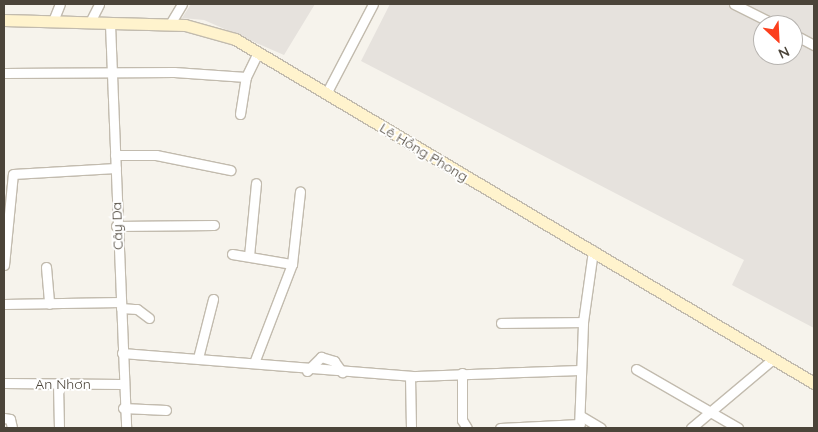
<!DOCTYPE html>
<html>
<head>
<meta charset="utf-8">
<style>
  body { margin:0 }
  #map { position:relative; width:818px; height:432px; overflow:hidden; background:#f6f3ec; font-family:Quicksand,sans-serif }
  div>[style] { position:absolute }
  .industrial>* { inset:0; background:#e6e2dd }
  .roads { filter:drop-shadow(1px 0 #c2bbae) drop-shadow(-1px 0 #c2bbae) drop-shadow(0 1px #c2bbae) drop-shadow(0 -1px #c2bbae) }
  .street>* { height:9px; margin:-4.5px; padding:0 4.5px; transform-origin:4.5px; border-radius:4.5px; background:#fff }
  .secondary>* { height:11px; margin:-5.5px; padding:0 5.5px; transform-origin:5.5px; border-radius:5.5px; background:#fff3cd }
  span { translate:-50% -50%; white-space:nowrap; text-align:center; line-height:1.15; -webkit-text-stroke:4px #fff; paint-order:stroke }
  .street-label { font-size:14px; color:#4b4439 }
  .frame { position:absolute; inset:0; border:5px solid #4b4439; pointer-events:none }
  .north { position:absolute; left:753px; top:15px; width:50px; height:50px; box-sizing:border-box; background:#fff; border:1px solid #b7b4b0; border-radius:50%; rotate:155deg; font-size:14px; font-weight:700; line-height:20px; text-align:center; color:#4b4439 }
  .north::after { content:''; display:block; margin:auto; width:18px; height:22px; background:#fc3f1d; clip-path:polygon(50% 0,100% 100%,50% 72%,0 100%) }
</style>
</head>
<body>
<div id="map">
  <div class="industrial">
    <i style="clip-path:polygon(191px 4px,315px 4px,284px 55px,204px 20px,182px 18px)"></i>
    <i style="clip-path:polygon(evenodd,390px 4px,814px 4px,814px 328px,732px 285px,744px 260px,361px 61px,390px 4px,763px 25px,793px 25px,793px 55px,763px 55px,763px 25px)"></i>
  </div>
  <div class="roads">
    <div class="street">
      <i style="left:734px;top:4px;width:47px;rotate:26.6deg"></i>
      <i style="left:53px;top:21px;width:18px;rotate:-68deg"></i>
      <i style="left:90px;top:22px;width:20px;rotate:-63deg"></i>
      <i style="left:110px;top:24px;width:404px;rotate:87.7deg"></i>
      <i style="left:170px;top:24px;width:23px;rotate:-59deg"></i>
      <i style="left:793px;top:34px;width:24px;rotate:28deg"></i>
      <i style="left:4px;top:73px;width:170px;rotate:-0.3deg"></i>
      <i style="left:174px;top:72px;width:72px;rotate:4deg"></i>
      <i style="left:327px;top:92px;width:99px;rotate:-62.4deg"></i>
      <i style="left:240px;top:114px;width:37px;rotate:-81deg"></i>
      <i style="left:246px;top:77px;width:28px;rotate:-64deg"></i>
      <i style="left:115px;top:155px;width:41px"></i>
      <i style="left:156px;top:155px;width:76px;rotate:11.5deg"></i>
      <i style="left:116px;top:226px;width:98px;rotate:-0.6deg"></i>
      <i style="left:232px;top:254px;width:61px;rotate:9.5deg"></i>
      <i style="left:292px;top:264px;width:106px;rotate:111deg"></i>
      <i style="left:249px;top:256px;width:73px;rotate:-84.5deg"></i>
      <i style="left:292px;top:264px;width:73px;rotate:-83.7deg"></i>
      <i style="left:4px;top:265px;width:91px;rotate:-84.4deg"></i>
      <i style="left:13px;top:174px;width:103px;rotate:-3.3deg"></i>
      <i style="left:46px;top:267px;width:37px;rotate:85deg"></i>
      <i style="left:4px;top:304px;width:117px;rotate:-1deg"></i>
      <i style="left:121px;top:308px;width:16px;rotate:4deg"></i>
      <i style="left:137px;top:309px;width:15px;rotate:37deg"></i>
      <i style="left:501px;top:323px;width:82px;rotate:-0.7deg"></i>
      <i style="left:122px;top:353px;width:295px;rotate:4.5deg"></i>
      <i style="left:416px;top:376px;width:164px;rotate:-2.1deg"></i>
      <i style="left:198px;top:358px;width:61px;rotate:-75.7deg"></i>
      <i style="left:636px;top:369px;width:118px;rotate:30deg"></i>
      <i style="left:307px;top:371px;width:20px;rotate:-45deg"></i>
      <i style="left:321px;top:357px;width:14px;rotate:17deg"></i>
      <i style="left:334px;top:361px;width:14px;rotate:54deg"></i>
      <i style="left:462px;top:373px;width:47px;rotate:90deg"></i>
      <i style="left:462px;top:420px;width:9px;rotate:58deg"></i>
      <i style="left:410px;top:376px;width:52px;rotate:88.9deg"></i>
      <i style="left:4px;top:383px;width:118px;rotate:0.5deg"></i>
      <i style="left:58px;top:384px;width:44px;rotate:88.7deg"></i>
      <i style="left:123px;top:408px;width:43px;rotate:2.7deg"></i>
      <i style="left:581px;top:416px;width:23px;rotate:31deg"></i>
      <i style="left:4px;top:418px;width:6px;rotate:9deg"></i>
      <i style="left:10px;top:419px;width:9px;rotate:77deg"></i>
      <i style="left:500px;top:428px;width:80px;rotate:-2.9deg"></i>
      <i style="left:579px;top:428px;width:106px;rotate:-87.8deg"></i>
      <i style="left:583px;top:322px;width:72px;rotate:-82deg"></i>
      <i style="left:691px;top:428px;width:107px;rotate:-40.1deg"></i>
    </div>
    <div class="secondary">
      <i style="left:4px;top:20px;width:181px;rotate:1.6deg"></i>
      <i style="left:185px;top:25px;width:52px;rotate:15.6deg"></i>
      <i style="left:235px;top:39px;width:673px;rotate:30.72deg"></i>
    </div>
  </div>
  <div class="street-label">
    <span style="left:424px;top:152px;rotate:31deg">Lê Hồng Phong</span>
    <span style="left:117px;top:226px;rotate:-92deg">Cây Da</span>
    <span style="left:63px;top:384px">An Nhơn</span>
  </div>
  <div class="frame"></div>
  <div class="north">N</div>
</div>
</body>
</html>
